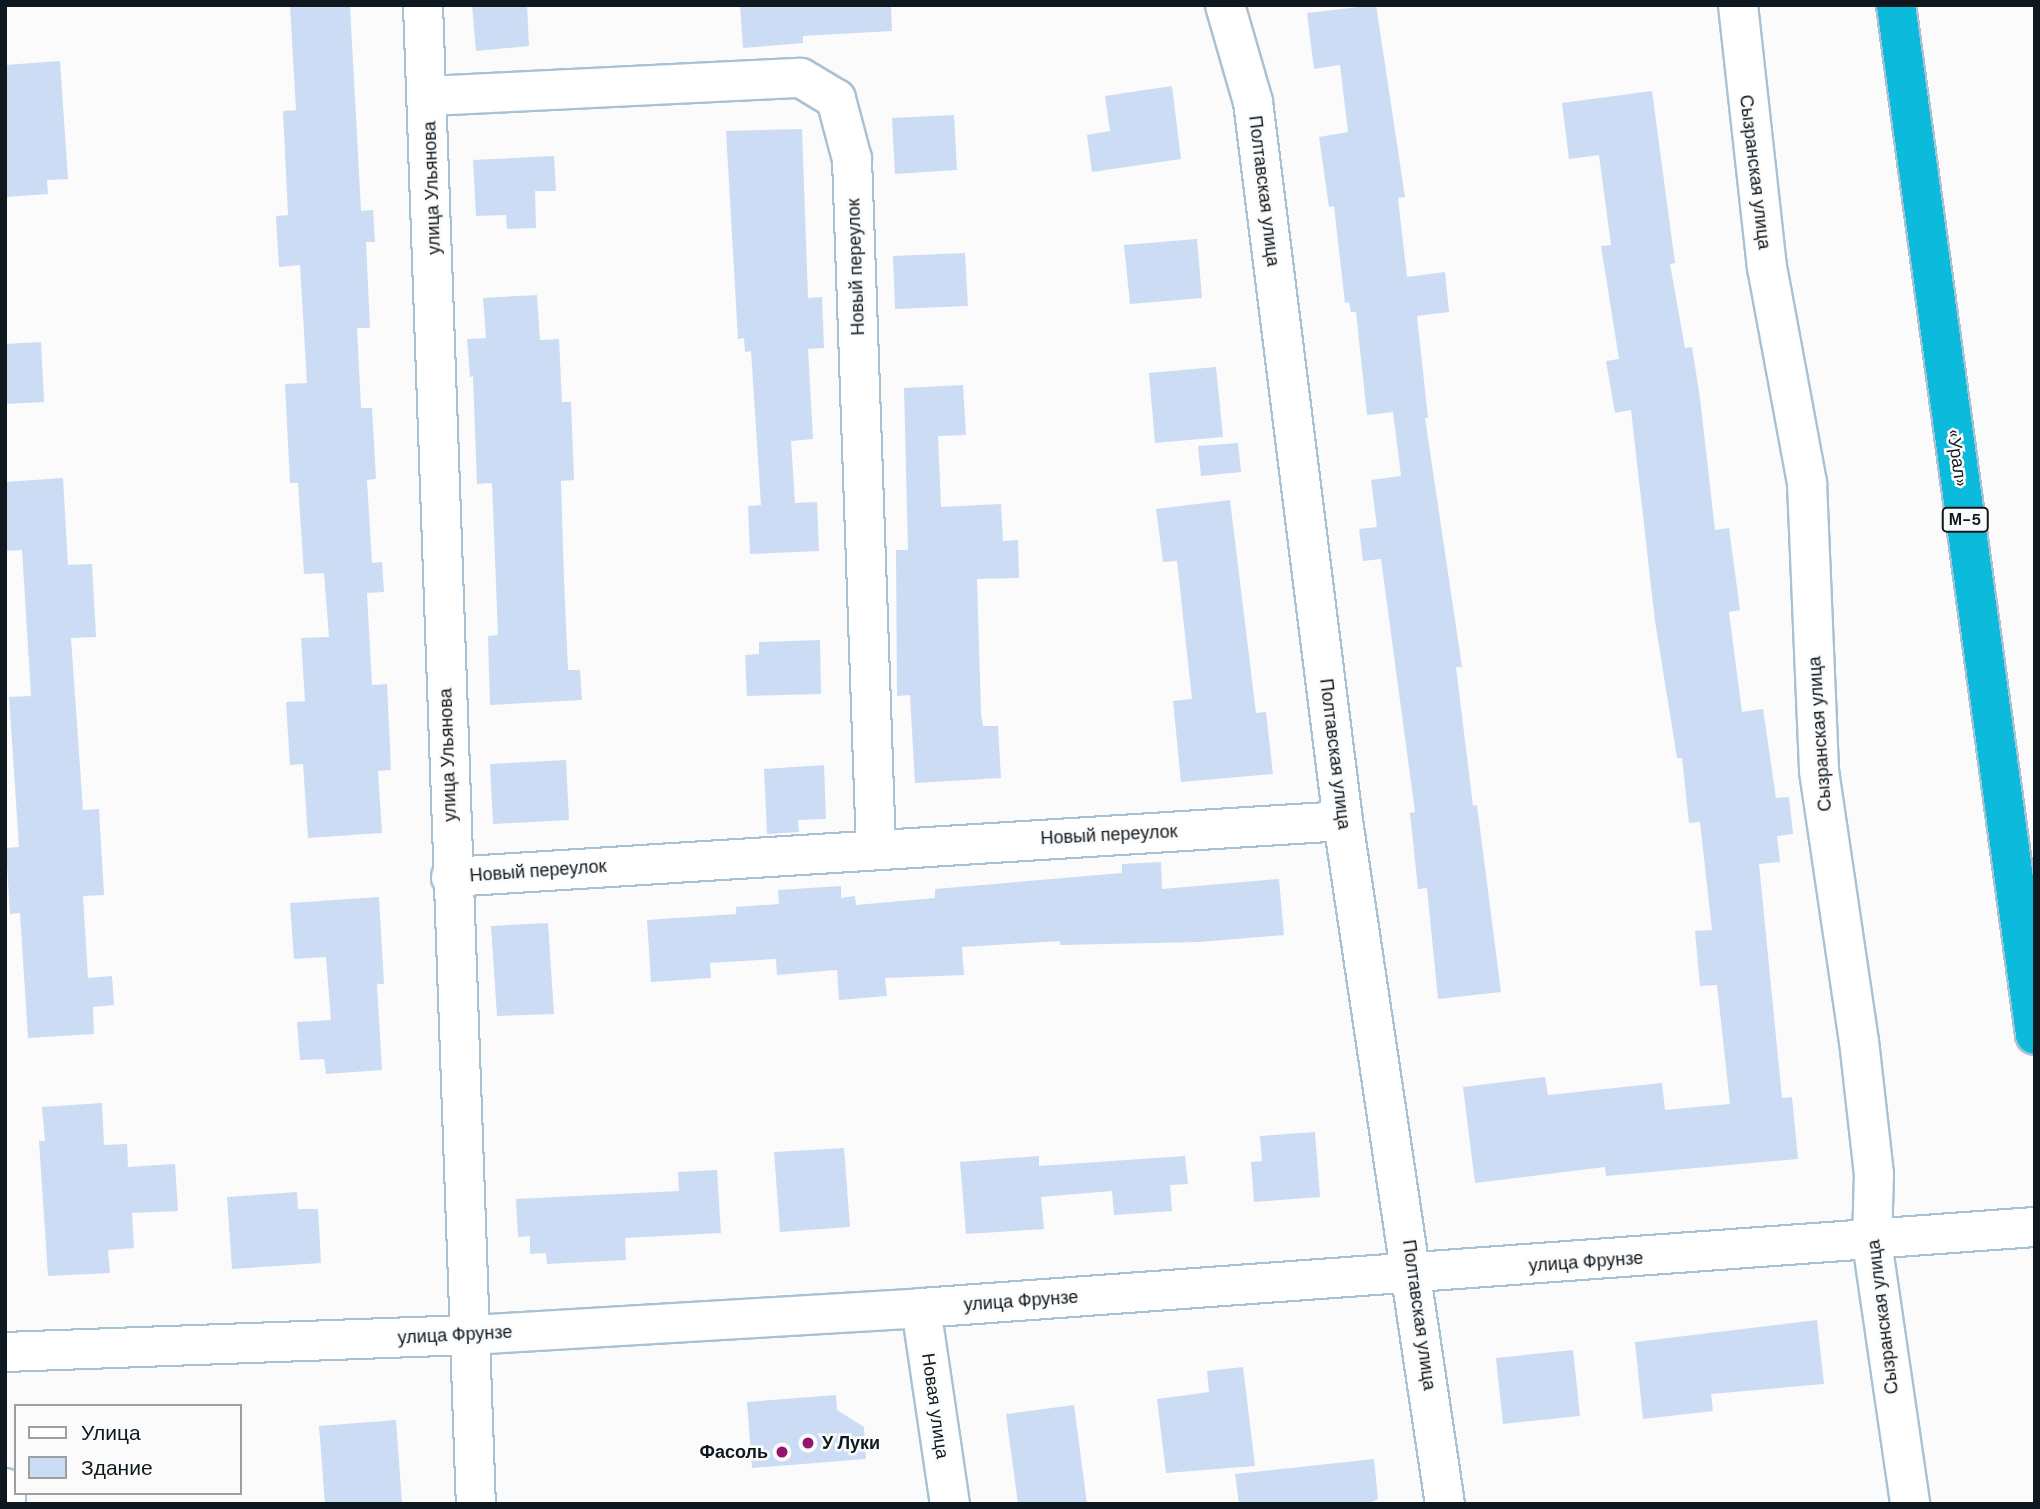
<!DOCTYPE html>
<html>
<head>
<meta charset="utf-8">
<style>
  body { margin:0 }
  #map { position:relative; width:2040px; height:1509px; overflow:hidden; background:#fbfbfb; font-family:"DM Sans",sans-serif }
  div>[style] { position:absolute }
  .building>* { inset:0; background:#ccdcf4 }
  .roads { filter:drop-shadow(2px 0 #a8c2d4) drop-shadow(-2px 0 #a8c2d4) drop-shadow(0 2px #a8c2d4) drop-shadow(0 -2px #a8c2d4) }
  .street>* { height:38px; margin:-19px; padding:0 19px; transform-origin:19px; border-radius:19px; background:#fff }
  .secondary>* { height:38px; margin:-19px; padding:0 19px; transform-origin:19px; border-radius:19px; background:#fff }
  .highway>* { height:38px; margin:-19px; padding:0 19px; transform-origin:19px; border-radius:19px; background:#0cbadb }
  .dots>* { width:19px; height:19px; translate:-50% -50%; box-sizing:border-box; border:4px solid #fbfbfb; border-radius:50% }
  span { translate:-50% -50%; white-space:nowrap; text-align:center; line-height:1.15; -webkit-text-stroke:5px #fbfbfb; paint-order:stroke }
  .shield-label span { padding:2px 5px; background:#fbfbfb; border:2px solid; border-radius:5px; -webkit-text-stroke-width:0 }
  .shield-label { font-size:16px; color:#0e181e; font-weight:700 }
  .street-label { font-size:18px; color:#0e181e }
  .poi-label { font-size:18px; color:#0e181e; font-weight:700 }
  .left { translate:0 -50%; text-align:left }
  .right { translate:-100% -50%; text-align:right }
  .frame { position:absolute; inset:0; border:7px solid #0e181e; pointer-events:none }
  .legend { position:absolute; left:14px; top:1404px; width:228px; height:91px; box-sizing:border-box; background:#fbfbfb; border:2px solid #9ca0a3; margin:0; padding:9px 12px; list-style:none; font-size:21px; color:#0e181e }
  .legend li { display:flex; align-items:center; gap:14px; height:35px }
  .legend b { width:35px; border:2px solid #9ca0a3 }
</style>
</head>
<body>
<div id="map">
  <div class="building">
    <i style="clip-path:polygon(290px 5px,350px 5px,361px 211px,373px 210px,375px 242px,366px 242px,370px 328px,357px 328px,361px 408px,372px 408px,376px 479px,367px 480px,372px 563px,382px 562px,384px 592px,367px 593px,372px 685px,387px 684px,391px 770px,378px 771px,382px 833px,308px 838px,303px 764px,290px 765px,286px 702px,305px 701px,301px 638px,329px 637px,324px 573px,304px 574px,298px 483px,290px 483px,285px 384px,307px 383px,300px 265px,279px 267px,276px 216px,288px 215px,283px 111px,296px 110px)"></i>
    <i style="clip-path:polygon(472px 5px,527px 5px,529px 46px,476px 51px)"></i>
    <i style="clip-path:polygon(740px 5px,891px 5px,892px 31px,803px 36px,803px 43px,743px 48px)"></i>
    <i style="clip-path:polygon(1376px 5px,1405px 197px,1398px 198px,1407px 277px,1445px 272px,1449px 312px,1417px 316px,1428px 418px,1425px 418px,1462px 667px,1456px 667px,1473px 806px,1477px 805px,1501px 992px,1438px 999px,1427px 888px,1418px 889px,1410px 813px,1415px 812px,1381px 559px,1363px 561px,1359px 529px,1377px 527px,1371px 480px,1401px 476px,1393px 412px,1367px 415px,1356px 312px,1351px 312px,1349px 302px,1345px 303px,1334px 206px,1329px 207px,1319px 137px,1348px 132px,1340px 65px,1314px 69px,1307px 13px)"></i>
    <i style="clip-path:polygon(60px 61px,68px 179px,47px 180px,48px 194px,5px 197px,5px 65px)"></i>
    <i style="clip-path:polygon(1172px 86px,1181px 159px,1092px 172px,1087px 135px,1110px 131px,1105px 96px)"></i>
    <i style="clip-path:polygon(1652px 91px,1675px 263px,1670px 264px,1685px 348px,1692px 347px,1700px 398px,1715px 530px,1729px 528px,1740px 610px,1729px 612px,1742px 712px,1763px 709px,1776px 798px,1789px 797px,1793px 834px,1777px 836px,1780px 862px,1759px 864px,1782px 1098px,1792px 1097px,1798px 1159px,1606px 1176px,1605px 1167px,1475px 1183px,1463px 1087px,1545px 1077px,1548px 1095px,1662px 1083px,1665px 1110px,1730px 1104px,1717px 985px,1700px 986px,1695px 931px,1712px 930px,1700px 822px,1689px 823px,1682px 758px,1677px 758px,1655px 621px,1631px 410px,1615px 413px,1606px 361px,1619px 359px,1601px 246px,1611px 245px,1599px 155px,1569px 159px,1562px 103px)"></i>
    <i style="clip-path:polygon(954px 115px,957px 170px,895px 174px,892px 118px)"></i>
    <i style="clip-path:polygon(802px 129px,808px 298px,822px 297px,824px 348px,808px 349px,813px 439px,791px 441px,795px 503px,817px 502px,819px 551px,750px 554px,748px 506px,761px 505px,751px 351px,745px 352px,744px 338px,738px 339px,726px 131px)"></i>
    <i style="clip-path:polygon(554px 156px,556px 191px,535px 191px,536px 228px,507px 229px,506px 215px,476px 216px,473px 160px)"></i>
    <i style="clip-path:polygon(1197px 239px,1202px 298px,1130px 304px,1124px 245px)"></i>
    <i style="clip-path:polygon(965px 253px,968px 306px,895px 309px,893px 256px)"></i>
    <i style="clip-path:polygon(537px 295px,540px 340px,559px 339px,562px 402px,571px 402px,574px 480px,561px 481px,564px 580px,568px 670px,580px 670px,582px 700px,490px 705px,488px 636px,498px 635px,492px 483px,477px 484px,473px 376px,470px 377px,467px 339px,486px 338px,483px 298px)"></i>
    <i style="clip-path:polygon(41px 342px,44px 402px,5px 404px,5px 344px)"></i>
    <i style="clip-path:polygon(1216px 367px,1223px 437px,1155px 443px,1149px 373px)"></i>
    <i style="clip-path:polygon(963px 385px,966px 435px,938px 436px,941px 507px,1001px 504px,1003px 541px,1018px 540px,1019px 578px,977px 579px,981px 713px,983px 726px,998px 726px,1001px 778px,915px 783px,910px 695px,897px 696px,896px 550px,908px 550px,904px 388px)"></i>
    <i style="clip-path:polygon(1238px 443px,1241px 472px,1201px 476px,1198px 446px)"></i>
    <i style="clip-path:polygon(63px 478px,68px 565px,92px 564px,96px 637px,71px 638px,83px 810px,99px 809px,104px 895px,83px 896px,88px 978px,112px 976px,114px 1005px,93px 1007px,94px 1034px,28px 1038px,20px 913px,10px 914px,6px 848px,19px 847px,9px 697px,31px 696px,22px 550px,5px 551px,5px 482px)"></i>
    <i style="clip-path:polygon(1230px 500px,1256px 713px,1266px 712px,1273px 774px,1181px 782px,1173px 701px,1192px 699px,1177px 561px,1163px 562px,1156px 509px)"></i>
    <i style="clip-path:polygon(820px 640px,821px 694px,747px 696px,745px 655px,759px 654px,759px 642px)"></i>
    <i style="clip-path:polygon(566px 760px,569px 820px,493px 824px,490px 764px)"></i>
    <i style="clip-path:polygon(824px 765px,826px 819px,798px 820px,799px 832px,767px 834px,764px 769px)"></i>
    <i style="clip-path:polygon(1161px 862px,1162px 889px,1279px 879px,1284px 935px,1199px 942px,1060px 945px,1060px 941px,962px 947px,964px 975px,885px 978px,887px 996px,839px 1000px,837px 970px,777px 975px,776px 959px,710px 963px,711px 978px,651px 982px,647px 920px,736px 914px,736px 907px,779px 904px,778px 890px,841px 886px,841px 898px,855px 896px,856px 905px,935px 898px,935px 889px,1122px 873px,1122px 864px)"></i>
    <i style="clip-path:polygon(379px 897px,384px 984px,377px 984px,382px 1070px,326px 1074px,324px 1059px,300px 1060px,297px 1022px,331px 1020px,326px 957px,294px 959px,290px 903px)"></i>
    <i style="clip-path:polygon(548px 923px,554px 1014px,497px 1016px,491px 926px)"></i>
    <i style="clip-path:polygon(102px 1103px,104px 1145px,127px 1144px,128px 1167px,175px 1164px,178px 1211px,132px 1213px,134px 1248px,108px 1250px,110px 1273px,48px 1276px,39px 1141px,45px 1141px,42px 1107px)"></i>
    <i style="clip-path:polygon(1315px 1132px,1320px 1197px,1254px 1202px,1251px 1162px,1262px 1161px,1260px 1136px)"></i>
    <i style="clip-path:polygon(844px 1148px,850px 1227px,780px 1232px,774px 1152px)"></i>
    <i style="clip-path:polygon(1039px 1156px,1039px 1166px,1185px 1156px,1188px 1184px,1170px 1185px,1172px 1211px,1114px 1215px,1112px 1191px,1041px 1197px,1044px 1229px,966px 1234px,960px 1162px)"></i>
    <i style="clip-path:polygon(717px 1170px,721px 1233px,625px 1238px,626px 1260px,547px 1264px,546px 1253px,530px 1254px,530px 1236px,518px 1237px,516px 1199px,679px 1191px,678px 1172px)"></i>
    <i style="clip-path:polygon(297px 1192px,298px 1209px,318px 1209px,321px 1263px,232px 1269px,227px 1197px)"></i>
    <i style="clip-path:polygon(1817px 1320px,1824px 1384px,1711px 1394px,1713px 1411px,1643px 1419px,1635px 1342px)"></i>
    <i style="clip-path:polygon(1573px 1350px,1580px 1416px,1503px 1424px,1496px 1358px)"></i>
    <i style="clip-path:polygon(1243px 1367px,1255px 1466px,1166px 1473px,1157px 1399px,1209px 1392px,1207px 1371px)"></i>
    <i style="clip-path:polygon(836px 1395px,837px 1410px,864px 1427px,866px 1459px,752px 1468px,747px 1402px)"></i>
    <i style="clip-path:polygon(1074px 1405px,1087px 1504px,1018px 1504px,1006px 1414px)"></i>
    <i style="clip-path:polygon(396px 1420px,402px 1504px,325px 1504px,319px 1426px)"></i>
    <i style="clip-path:polygon(1374px 1459px,1378px 1499px,1367px 1504px,1239px 1504px,1235px 1474px)"></i>
  </div>
  <div class="roads">
    <div class="street">
      <i style="left:423px;top:5px;width:1500px;rotate:87.98deg"></i>
      <i style="left:1225px;top:5px;width:101px;rotate:73.9deg"></i>
      <i style="left:1253px;top:102px;width:725px;rotate:82.87deg"></i>
      <i style="left:1343px;top:821px;width:691px;rotate:81.51deg"></i>
      <i style="left:1738px;top:5px;width:264px;rotate:83.7deg"></i>
      <i style="left:1767px;top:267px;width:220px;rotate:79.5deg"></i>
      <i style="left:1807px;top:483px;width:288px;rotate:87.6deg"></i>
      <i style="left:1819px;top:771px;width:273px;rotate:81.6deg"></i>
      <i style="left:1859px;top:1041px;width:134px;rotate:83.6deg"></i>
      <i style="left:1874px;top:1174px;width:68px;rotate:91.7deg"></i>
      <i style="left:1872px;top:1242px;width:265px;rotate:81.7deg"></i>
      <i style="left:429px;top:96px;width:372px;rotate:-2.8deg"></i>
      <i style="left:801px;top:78px;width:41px;rotate:31deg"></i>
      <i style="left:836px;top:99px;width:62px;rotate:75.1deg"></i>
      <i style="left:852px;top:159px;width:690px;rotate:88.01deg"></i>
      <i style="left:451px;top:877px;width:894px;rotate:-3.59deg"></i>
      <i style="left:921px;top:1308px;width:198px;rotate:81.6deg"></i>
      <i style="left:5px;top:1488px;width:16px;rotate:86deg"></i>
    </div>
    <div class="secondary">
      <i style="left:5px;top:1352px;width:466px;rotate:-2.1deg"></i>
      <i style="left:471px;top:1335px;width:451px;rotate:-3.4deg"></i>
      <i style="left:921px;top:1308px;width:1117px;rotate:-4.16deg"></i>
    </div>
    <div class="highway">
      <i style="left:1896px;top:5px;width:1039px;rotate:82.31deg"></i>
    </div>
  </div>
  <div class="dots">
    <i style="left:808px;top:1443px;background:#94146e"></i>
    <i style="left:782px;top:1452px;background:#94146e"></i>
  </div>
  <div class="shield-label">
    <span style="left:1965px;top:520px">М-5</span>
  </div>
  <div class="street-label">
    <span style="left:1755px;top:172px;rotate:83deg">Сызранская улица</span>
    <span style="left:432px;top:188px;rotate:-92deg">улица Ульянова</span>
    <span style="left:1264px;top:191px;rotate:83deg">Полтавская улица</span>
    <span style="left:856px;top:267px;rotate:-92deg">Новый переулок</span>
    <span style="left:1957px;top:458px;rotate:82deg">«Урал»</span>
    <span style="left:1820px;top:734px;rotate:-94deg">Сызранская улица</span>
    <span style="left:1335px;top:754px;rotate:83deg">Полтавская улица</span>
    <span style="left:448px;top:755px;rotate:-92deg">улица Ульянова</span>
    <span style="left:1109px;top:835px;rotate:-3deg">Новый переулок</span>
    <span style="left:538px;top:871px;rotate:-4deg">Новый переулок</span>
    <span style="left:1586px;top:1262px;rotate:-4deg">улица Фрунзе</span>
    <span style="left:1021px;top:1301px;rotate:-4deg">улица Фрунзе</span>
    <span style="left:1419px;top:1315px;rotate:82deg">Полтавская улица</span>
    <span style="left:1883px;top:1317px;rotate:-97deg">Сызранская улица</span>
    <span style="left:455px;top:1335px;rotate:-3deg">улица Фрунзе</span>
    <span style="left:935px;top:1406px;rotate:82deg">Новая улица</span>
  </div>
  <div class="poi-label">
    <span class="left" style="left:822px;top:1443px">У Луки</span>
    <span class="right" style="left:768px;top:1452px">Фасоль</span>
  </div>
  <div class="frame"></div>
  <ul class="legend">
  <li><b style="height:9px;background:#fff"></b>Улица</li>
  <li><b style="height:19px;background:#ccdcf4"></b>Здание</li>
  </ul>
</div>
</body>
</html>
